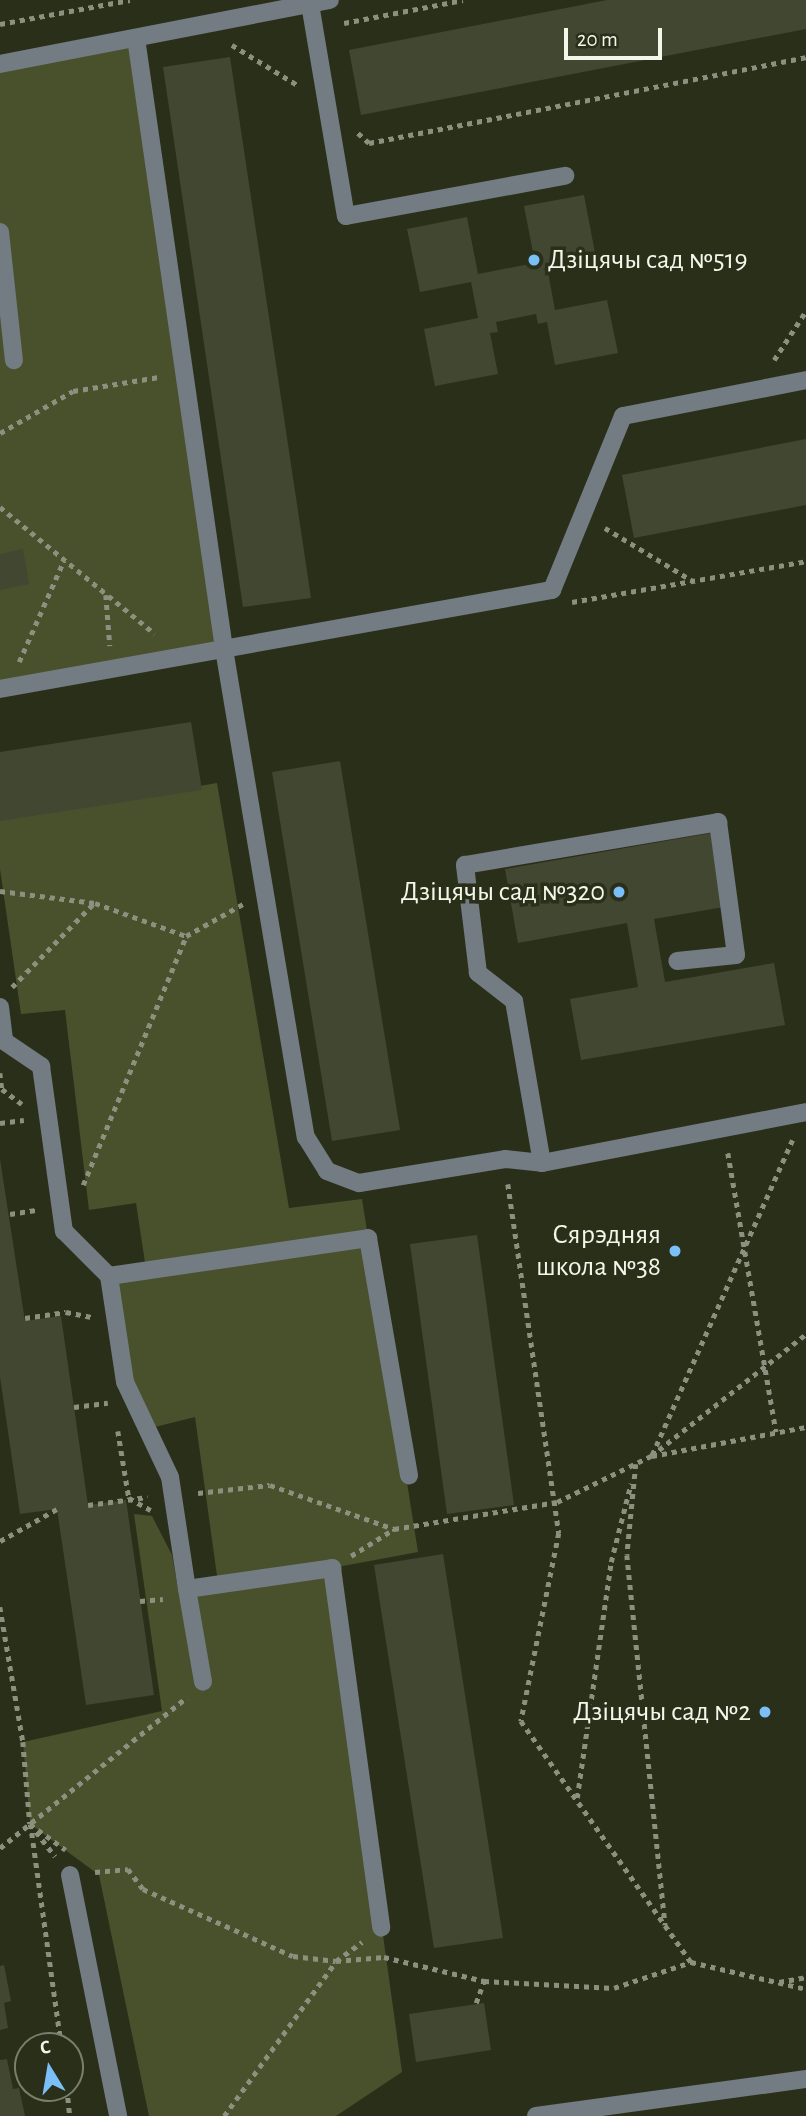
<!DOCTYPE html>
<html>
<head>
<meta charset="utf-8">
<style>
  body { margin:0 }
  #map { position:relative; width:806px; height:2116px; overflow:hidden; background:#2a2f1a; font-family:"Alegreya Sans",sans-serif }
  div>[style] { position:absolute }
  .green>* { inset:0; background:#48512c }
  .building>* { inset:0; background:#424732 }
  .path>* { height:4.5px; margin-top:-2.25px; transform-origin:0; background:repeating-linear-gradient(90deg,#8c907f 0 5px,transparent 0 10px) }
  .minor>* { height:18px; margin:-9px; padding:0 9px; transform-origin:9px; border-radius:9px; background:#737b83 }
  .dots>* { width:19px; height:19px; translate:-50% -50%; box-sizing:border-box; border:4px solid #2a2f1a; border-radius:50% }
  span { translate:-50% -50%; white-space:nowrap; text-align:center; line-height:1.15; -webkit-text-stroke:7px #2a2f1a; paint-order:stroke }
  .poi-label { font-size:28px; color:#f3f7ea }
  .left { translate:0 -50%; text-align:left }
  .right { translate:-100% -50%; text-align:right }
  .north { position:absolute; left:14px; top:2032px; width:70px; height:70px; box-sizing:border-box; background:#2a2f1a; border:2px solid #7a7f6d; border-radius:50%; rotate:349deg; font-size:19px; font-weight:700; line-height:28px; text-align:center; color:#f3f7ea }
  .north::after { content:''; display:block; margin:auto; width:24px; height:32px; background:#7abff8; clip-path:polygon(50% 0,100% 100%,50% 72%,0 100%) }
  .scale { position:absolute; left:564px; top:28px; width:98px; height:32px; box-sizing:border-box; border:4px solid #f3f7ea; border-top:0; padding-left:9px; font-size:21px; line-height:24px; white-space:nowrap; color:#f3f7ea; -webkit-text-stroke:5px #2a2f1a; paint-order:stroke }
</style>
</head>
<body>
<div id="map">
  <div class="green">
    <i style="clip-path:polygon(136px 38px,224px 649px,0 689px,0 64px)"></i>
    <i style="clip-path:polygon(217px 783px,289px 1208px,362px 1199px,418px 1552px,332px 1568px,402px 2072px,336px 2116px,149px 2116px,99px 1875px,30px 1824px,23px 1742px,162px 1711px,134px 1514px,152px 1516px,172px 1555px,178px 1589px,218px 1583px,195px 1417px,147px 1429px,125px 1382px,109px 1276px,146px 1269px,136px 1203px,89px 1210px,65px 1010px,21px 1014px,0 869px,0 820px)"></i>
  </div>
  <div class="building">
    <i style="clip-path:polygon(607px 0,806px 0,806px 29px,361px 115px,349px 50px)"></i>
    <i style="clip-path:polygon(230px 57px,311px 598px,243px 607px,163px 67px)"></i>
    <i style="clip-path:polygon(584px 195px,596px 258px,547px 267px,555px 310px,607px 300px,618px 353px,555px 365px,547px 322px,538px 324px,536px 314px,496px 322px,498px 332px,490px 333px,498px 374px,435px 386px,424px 329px,478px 318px,471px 282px,420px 292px,407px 229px,467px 217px,478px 274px,535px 263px,524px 206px)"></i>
    <i style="clip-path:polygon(806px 439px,806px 505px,634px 538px,622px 475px)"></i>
    <i style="clip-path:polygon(23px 549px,29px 584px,0 590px,0 554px)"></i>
    <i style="clip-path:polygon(191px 722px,202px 790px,0 821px,0 752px)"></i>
    <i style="clip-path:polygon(340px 761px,400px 1130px,332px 1141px,272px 772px)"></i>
    <i style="clip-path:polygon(711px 833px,724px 907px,654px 919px,665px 982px,774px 963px,785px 1025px,581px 1060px,570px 999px,638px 987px,627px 923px,518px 943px,505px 869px)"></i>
    <i style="clip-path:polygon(0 1159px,25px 1321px,61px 1316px,88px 1505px,126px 1500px,154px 1695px,86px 1705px,57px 1509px,20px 1514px,0 1377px)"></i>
    <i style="clip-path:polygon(477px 1235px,514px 1505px,447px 1514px,410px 1244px)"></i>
    <i style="clip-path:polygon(443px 1554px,503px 1938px,434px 1948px,374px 1565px)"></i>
    <i style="clip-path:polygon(4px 1965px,11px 2001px,4px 2003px,8px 2028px,0 2030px,0 1966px)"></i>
    <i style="clip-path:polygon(484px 2003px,491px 2050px,416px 2062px,409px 2014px)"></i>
    <i style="clip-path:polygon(7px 2059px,13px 2089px,19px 2088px,25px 2116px,0 2116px,0 2060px)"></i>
  </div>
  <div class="path">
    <i style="left:344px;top:23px;width:121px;rotate:-10.9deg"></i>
    <i style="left:0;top:24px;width:132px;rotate:-10.5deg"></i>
    <i style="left:232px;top:45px;width:79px;rotate:31.5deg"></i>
    <i style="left:358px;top:133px;width:15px;rotate:42deg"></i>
    <i style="left:369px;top:143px;width:445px;rotate:-11.1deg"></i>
    <i style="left:774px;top:360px;width:59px;rotate:-56.9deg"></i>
    <i style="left:0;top:433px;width:84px;rotate:-29.9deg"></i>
    <i style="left:73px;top:391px;width:87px;rotate:-9.2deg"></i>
    <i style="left:0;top:507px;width:200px;rotate:39.3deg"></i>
    <i style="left:605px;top:528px;width:103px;rotate:31.1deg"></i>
    <i style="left:106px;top:595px;width:51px;rotate:85.5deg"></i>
    <i style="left:572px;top:602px;width:238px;rotate:-9.9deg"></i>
    <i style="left:19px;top:662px;width:111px;rotate:-66.2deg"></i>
    <i style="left:0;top:891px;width:96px;rotate:7.2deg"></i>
    <i style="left:95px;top:903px;width:97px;rotate:19.9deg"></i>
    <i style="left:12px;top:987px;width:117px;rotate:-45.7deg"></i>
    <i style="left:0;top:1073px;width:16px;rotate:83deg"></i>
    <i style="left:2px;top:1089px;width:25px;rotate:37deg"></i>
    <i style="left:0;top:1123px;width:24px;rotate:-7deg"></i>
    <i style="left:728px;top:1153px;width:283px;rotate:80.2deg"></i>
    <i style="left:508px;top:1184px;width:353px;rotate:81.7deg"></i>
    <i style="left:559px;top:1533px;width:192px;rotate:101.4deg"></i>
    <i style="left:521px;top:1721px;width:295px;rotate:54.8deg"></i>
    <i style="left:691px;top:1962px;width:118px;rotate:13.2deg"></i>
    <i style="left:83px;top:1185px;width:269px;rotate:-67.5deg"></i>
    <i style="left:186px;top:936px;width:65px;rotate:-29.3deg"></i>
    <i style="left:10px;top:1214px;width:26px;rotate:-9deg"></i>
    <i style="left:25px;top:1318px;width:41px;rotate:-8.3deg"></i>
    <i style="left:66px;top:1312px;width:26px;rotate:11deg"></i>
    <i style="left:74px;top:1407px;width:34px;rotate:-7deg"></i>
    <i style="left:118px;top:1431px;width:68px;rotate:80.7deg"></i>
    <i style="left:129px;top:1498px;width:25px;rotate:29deg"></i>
    <i style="left:652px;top:1455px;width:345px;rotate:-66deg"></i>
    <i style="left:652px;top:1456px;width:157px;rotate:-10.7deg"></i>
    <i style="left:636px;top:1464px;width:91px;rotate:95.6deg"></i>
    <i style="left:627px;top:1555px;width:372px;rotate:84.1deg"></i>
    <i style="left:198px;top:1493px;width:72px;rotate:-6.3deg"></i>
    <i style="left:270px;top:1485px;width:132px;rotate:19.5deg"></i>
    <i style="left:394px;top:1529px;width:165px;rotate:-9.4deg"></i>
    <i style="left:557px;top:1502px;width:105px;rotate:-26.1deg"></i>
    <i style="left:651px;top:1456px;width:197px;rotate:-38.2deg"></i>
    <i style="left:88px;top:1505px;width:60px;rotate:-7.7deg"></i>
    <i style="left:0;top:1541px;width:65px;rotate:-29.3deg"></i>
    <i style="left:351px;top:1556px;width:51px;rotate:-32.1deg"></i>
    <i style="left:140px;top:1601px;width:23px;rotate:-5deg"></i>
    <i style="left:0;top:1607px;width:137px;rotate:80.3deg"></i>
    <i style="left:23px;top:1742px;width:82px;rotate:85.1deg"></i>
    <i style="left:30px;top:1824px;width:41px;rotate:52deg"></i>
    <i style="left:577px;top:1798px;width:238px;rotate:-81.8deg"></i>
    <i style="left:611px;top:1562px;width:81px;rotate:-75.8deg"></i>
    <i style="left:0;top:1848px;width:240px;rotate:-38.9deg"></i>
    <i style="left:95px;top:1872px;width:33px;rotate:-5deg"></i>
    <i style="left:128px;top:1869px;width:25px;rotate:53deg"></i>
    <i style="left:143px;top:1889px;width:164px;rotate:24.1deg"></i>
    <i style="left:293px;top:1956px;width:43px;rotate:6.6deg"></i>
    <i style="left:336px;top:1961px;width:48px;rotate:-4.8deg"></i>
    <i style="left:384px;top:1957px;width:103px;rotate:13.5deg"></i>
    <i style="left:484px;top:1981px;width:130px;rotate:3.1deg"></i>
    <i style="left:614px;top:1988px;width:81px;rotate:-18.7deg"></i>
    <i style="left:779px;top:1982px;width:27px;rotate:-10deg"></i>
    <i style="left:476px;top:2003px;width:23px;rotate:-70deg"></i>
    <i style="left:61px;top:2046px;width:224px;rotate:-97.9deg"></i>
    <i style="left:30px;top:1824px;width:44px;rotate:35.8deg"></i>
    <i style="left:67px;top:2088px;width:28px;rotate:84deg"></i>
    <i style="left:224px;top:2116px;width:191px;rotate:-54.1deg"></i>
    <i style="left:336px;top:1961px;width:32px;rotate:-36deg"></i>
  </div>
  <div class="minor">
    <i style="left:310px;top:4px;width:215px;rotate:80.4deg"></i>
    <i style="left:346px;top:216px;width:223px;rotate:-10.4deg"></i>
    <i style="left:136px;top:38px;width:617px;rotate:81.8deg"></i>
    <i style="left:224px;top:649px;width:495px;rotate:80.5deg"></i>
    <i style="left:306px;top:1137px;width:40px;rotate:58deg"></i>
    <i style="left:327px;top:1171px;width:34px;rotate:21deg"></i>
    <i style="left:359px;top:1183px;width:148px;rotate:-9.3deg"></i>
    <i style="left:505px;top:1159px;width:37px;rotate:6deg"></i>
    <i style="left:542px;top:1163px;width:269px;rotate:-10.9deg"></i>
    <i style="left:0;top:64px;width:336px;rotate:-11deg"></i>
    <i style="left:0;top:232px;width:129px;rotate:83.8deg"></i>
    <i style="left:0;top:689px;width:561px;rotate:-10.17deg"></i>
    <i style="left:552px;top:590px;width:188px;rotate:-67.8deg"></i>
    <i style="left:623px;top:416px;width:187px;rotate:-11.1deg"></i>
    <i style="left:0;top:1007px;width:34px;rotate:83deg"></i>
    <i style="left:4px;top:1041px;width:45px;rotate:34deg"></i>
    <i style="left:41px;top:1066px;width:167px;rotate:82.1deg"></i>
    <i style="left:64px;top:1231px;width:64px;rotate:45deg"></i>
    <i style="left:109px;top:1276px;width:107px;rotate:81.4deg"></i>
    <i style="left:125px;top:1382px;width:105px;rotate:64.7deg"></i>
    <i style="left:170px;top:1477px;width:113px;rotate:81.4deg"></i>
    <i style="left:187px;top:1589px;width:147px;rotate:-8.2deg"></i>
    <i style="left:332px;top:1568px;width:363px;rotate:82.2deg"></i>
    <i style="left:542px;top:1163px;width:164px;rotate:-99.8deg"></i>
    <i style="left:514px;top:1001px;width:46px;rotate:-142.1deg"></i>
    <i style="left:478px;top:973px;width:109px;rotate:-96.9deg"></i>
    <i style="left:465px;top:865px;width:257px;rotate:-9.6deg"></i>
    <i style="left:718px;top:822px;width:134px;rotate:82.3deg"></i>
    <i style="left:736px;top:955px;width:59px;rotate:174.2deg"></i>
    <i style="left:109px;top:1276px;width:262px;rotate:-8.3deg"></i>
    <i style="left:368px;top:1238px;width:241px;rotate:80.2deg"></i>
    <i style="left:187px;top:1589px;width:94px;rotate:80.2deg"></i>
    <i style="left:70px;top:1875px;width:246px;rotate:78.7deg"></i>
    <i style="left:536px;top:2116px;width:273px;rotate:-7.8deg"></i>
  </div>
  <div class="dots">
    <i style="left:534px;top:260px;background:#7abff8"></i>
    <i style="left:619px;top:892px;background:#7abff8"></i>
    <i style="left:675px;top:1251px;background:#7abff8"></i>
    <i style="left:765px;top:1712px;background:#7abff8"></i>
  </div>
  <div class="poi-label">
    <span class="left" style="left:548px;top:260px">Дзіцячы сад №519</span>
    <span class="right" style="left:605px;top:892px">Дзіцячы сад №320</span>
    <span class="right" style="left:661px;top:1251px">Сярэдняя<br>школа №38</span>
    <span class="right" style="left:751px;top:1712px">Дзіцячы сад №2</span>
  </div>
  <div class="north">С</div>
  <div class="scale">20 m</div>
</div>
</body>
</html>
